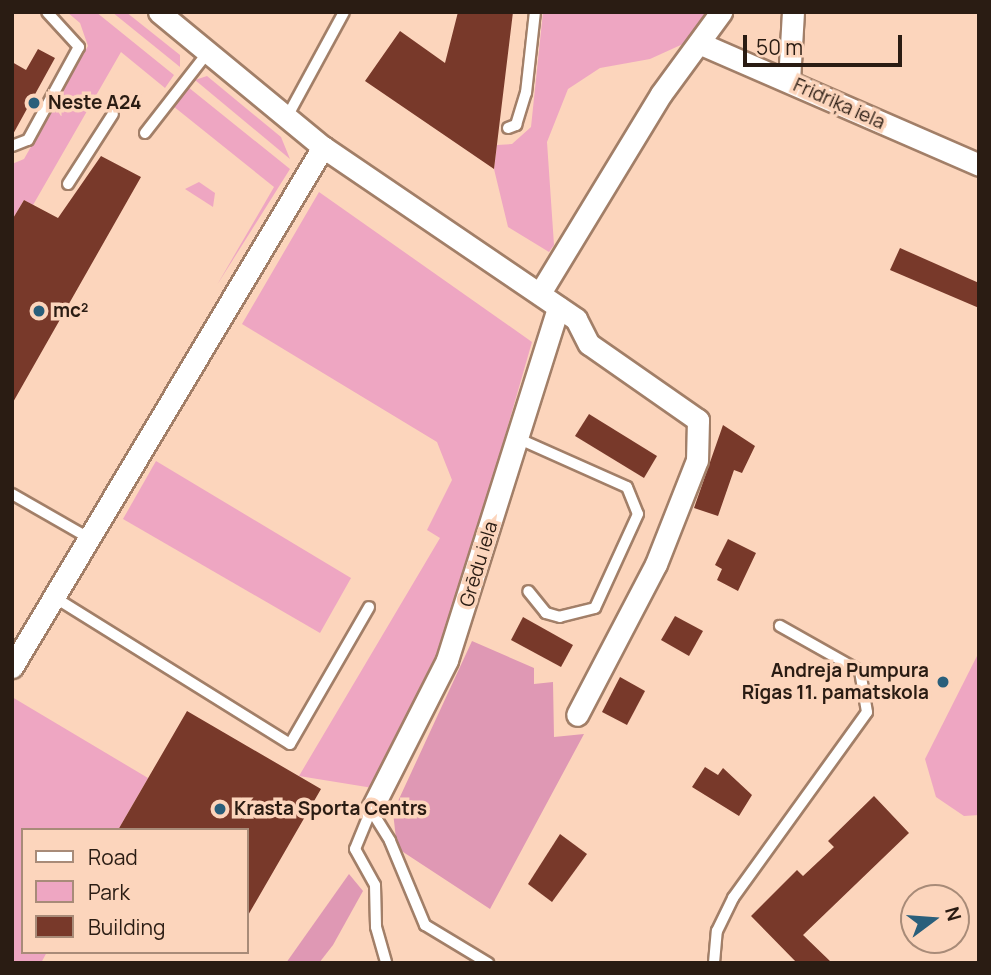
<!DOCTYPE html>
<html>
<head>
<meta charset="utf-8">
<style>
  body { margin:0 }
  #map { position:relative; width:991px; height:975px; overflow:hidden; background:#fcd5bc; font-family:Manrope,sans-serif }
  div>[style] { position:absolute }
  .green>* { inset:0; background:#eea6c2 }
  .forest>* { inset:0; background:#df98b4 }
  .building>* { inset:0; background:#78392a }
  .roads { filter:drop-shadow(2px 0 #a27f68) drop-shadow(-2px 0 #a27f68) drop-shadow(0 2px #a27f68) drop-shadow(0 -2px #a27f68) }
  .service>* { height:10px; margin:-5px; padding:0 5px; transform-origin:5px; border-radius:5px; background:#fff }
  .minor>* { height:21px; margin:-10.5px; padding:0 10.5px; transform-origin:10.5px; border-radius:10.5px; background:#fff }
  .dots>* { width:19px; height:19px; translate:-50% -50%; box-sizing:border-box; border:4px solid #fcd5bc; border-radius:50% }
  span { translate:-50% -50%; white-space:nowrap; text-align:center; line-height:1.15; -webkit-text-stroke:7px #fcd5bc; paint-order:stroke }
  .poi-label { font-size:19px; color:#2a1c13; font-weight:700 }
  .left { translate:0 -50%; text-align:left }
  .right { translate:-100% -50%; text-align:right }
  .street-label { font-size:19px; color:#2a1c13 }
  .frame { position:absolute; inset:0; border:14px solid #2a1c13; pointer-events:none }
  .legend { position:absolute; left:21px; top:828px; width:228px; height:126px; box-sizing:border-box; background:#fcd5bc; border:2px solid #a88b78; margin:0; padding:9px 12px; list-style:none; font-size:21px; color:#2a1c13 }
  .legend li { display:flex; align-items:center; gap:14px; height:35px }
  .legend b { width:35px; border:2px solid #a88b78 }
  .north { position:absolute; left:900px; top:884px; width:70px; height:70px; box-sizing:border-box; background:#fcd5bc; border:2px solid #a88b78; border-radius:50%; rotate:74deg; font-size:19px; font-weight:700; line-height:28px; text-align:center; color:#2a1c13 }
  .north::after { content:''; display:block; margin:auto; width:24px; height:32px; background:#2a5f7b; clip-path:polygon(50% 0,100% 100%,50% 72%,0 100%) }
  .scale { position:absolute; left:743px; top:35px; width:159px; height:32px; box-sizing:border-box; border:4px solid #2a1c13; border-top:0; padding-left:9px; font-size:21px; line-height:24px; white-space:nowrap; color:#2a1c13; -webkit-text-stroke:5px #fcd5bc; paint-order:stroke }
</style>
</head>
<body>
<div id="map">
  <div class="green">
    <i style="clip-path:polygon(67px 12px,96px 12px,174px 75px,165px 88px,121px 52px,33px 205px,24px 200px,12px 220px,12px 164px,24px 159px,88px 46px,80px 23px)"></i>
    <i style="clip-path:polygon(112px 12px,126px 12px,180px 55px,180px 67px)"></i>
    <i style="clip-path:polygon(543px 12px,708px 12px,683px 44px,650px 59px,600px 68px,568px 89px,547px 142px,554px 245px,549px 252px,508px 227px,494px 169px,497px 145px,512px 144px,531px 127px)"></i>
    <i style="clip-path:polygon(207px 76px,281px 137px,290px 159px,195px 80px)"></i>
    <i style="clip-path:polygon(188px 87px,290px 169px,217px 285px,274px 187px,173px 106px)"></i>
    <i style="clip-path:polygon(199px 182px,215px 193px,213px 207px,185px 189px)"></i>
    <i style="clip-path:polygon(319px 192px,532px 342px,444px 648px,373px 788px,299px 776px,440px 538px,427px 530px,452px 480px,437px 442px,242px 324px)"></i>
    <i style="clip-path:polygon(156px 461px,351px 578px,320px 633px,123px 519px)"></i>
    <i style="clip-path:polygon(979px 652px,979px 815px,964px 816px,936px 797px,925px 759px)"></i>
    <i style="clip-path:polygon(12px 697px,148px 778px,118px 830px,23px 830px,23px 952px,47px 952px,41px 963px,12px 963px)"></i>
  </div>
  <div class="forest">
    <i style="clip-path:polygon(472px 641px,534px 668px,534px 684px,553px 682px,554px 737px,584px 734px,490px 909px,397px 848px,393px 812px)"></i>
    <i style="clip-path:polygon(349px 874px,363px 891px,333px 945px,319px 963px,286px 963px)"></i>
  </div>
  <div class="building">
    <i style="clip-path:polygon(458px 12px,513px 12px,494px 169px,365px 81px,400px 31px,445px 63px)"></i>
    <i style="clip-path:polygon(38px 49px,55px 58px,12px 136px,12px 62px,26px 70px)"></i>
    <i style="clip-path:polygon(101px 156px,141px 177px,12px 404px,12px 220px,24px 200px,58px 218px)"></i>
    <i style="clip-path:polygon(900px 248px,979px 283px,979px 308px,890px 270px)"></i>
    <i style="clip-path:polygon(589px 414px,657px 456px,644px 478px,575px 436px)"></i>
    <i style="clip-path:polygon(723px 425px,755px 446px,742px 473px,734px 470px,718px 516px,694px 508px)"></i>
    <i style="clip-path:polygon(728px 539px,756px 553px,738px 591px,717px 580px,722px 569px,715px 565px)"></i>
    <i style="clip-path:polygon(675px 616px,703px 631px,689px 656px,661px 640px)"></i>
    <i style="clip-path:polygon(523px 617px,573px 645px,561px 667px,511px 640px)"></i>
    <i style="clip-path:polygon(620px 677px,645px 691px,627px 725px,602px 712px)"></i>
    <i style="clip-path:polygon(187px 711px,321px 789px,247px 917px,247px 830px,118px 830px)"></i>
    <i style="clip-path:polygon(705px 767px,718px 775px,723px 768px,752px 795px,739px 816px,692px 787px)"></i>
    <i style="clip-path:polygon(874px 796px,909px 833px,803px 935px,832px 963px,797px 963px,751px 916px,797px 870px,803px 876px,834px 847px,828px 841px)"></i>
    <i style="clip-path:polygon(560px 834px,587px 854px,552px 902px,528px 884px)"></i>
  </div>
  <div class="roads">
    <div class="service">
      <i style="left:287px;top:117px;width:119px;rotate:-61.5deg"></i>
      <i style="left:508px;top:128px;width:9px;rotate:-21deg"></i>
      <i style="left:516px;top:125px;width:34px;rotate:-73deg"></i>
      <i style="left:526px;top:93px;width:81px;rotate:-83.7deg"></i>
      <i style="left:145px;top:133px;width:103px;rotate:-52.1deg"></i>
      <i style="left:12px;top:146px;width:17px;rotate:-21deg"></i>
      <i style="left:28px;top:140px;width:106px;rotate:-61.3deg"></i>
      <i style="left:79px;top:47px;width:47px;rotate:-132.4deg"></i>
      <i style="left:68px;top:184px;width:83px;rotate:-57.3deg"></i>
      <i style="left:517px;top:438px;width:120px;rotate:24deg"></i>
      <i style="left:627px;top:487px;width:29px;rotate:68deg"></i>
      <i style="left:638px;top:514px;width:103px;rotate:114.6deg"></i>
      <i style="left:595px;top:608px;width:36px;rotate:166deg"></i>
      <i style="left:560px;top:617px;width:15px;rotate:-164deg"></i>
      <i style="left:546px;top:613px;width:28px;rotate:-129deg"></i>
      <i style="left:12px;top:494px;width:86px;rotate:29.8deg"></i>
      <i style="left:54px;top:597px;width:278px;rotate:31.9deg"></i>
      <i style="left:290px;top:744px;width:158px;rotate:-60deg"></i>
      <i style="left:371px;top:810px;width:36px;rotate:58deg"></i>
      <i style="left:390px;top:841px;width:91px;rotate:67.4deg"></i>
      <i style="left:425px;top:925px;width:74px;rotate:31.1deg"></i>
      <i style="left:371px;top:810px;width:42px;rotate:112.3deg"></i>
      <i style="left:355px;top:849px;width:41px;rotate:60.9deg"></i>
      <i style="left:375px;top:885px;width:42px;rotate:88.6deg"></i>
      <i style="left:376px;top:927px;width:37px;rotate:74deg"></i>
      <i style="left:714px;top:963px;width:32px;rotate:-85deg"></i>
      <i style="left:717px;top:931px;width:37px;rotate:-64deg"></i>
      <i style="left:733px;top:898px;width:229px;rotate:-54.2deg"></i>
      <i style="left:867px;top:712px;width:42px;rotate:-99.7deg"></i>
      <i style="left:860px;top:671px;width:92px;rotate:-150.6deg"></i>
    </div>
    <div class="minor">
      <i style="left:159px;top:12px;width:212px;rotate:39.5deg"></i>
      <i style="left:323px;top:147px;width:306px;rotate:34.2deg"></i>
      <i style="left:576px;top:319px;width:28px;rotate:63deg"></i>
      <i style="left:589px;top:344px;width:133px;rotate:34.9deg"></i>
      <i style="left:698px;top:420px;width:40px;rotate:91.4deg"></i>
      <i style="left:697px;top:460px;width:112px;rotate:111.5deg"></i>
      <i style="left:656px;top:564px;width:170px;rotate:117.6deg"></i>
      <i style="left:699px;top:43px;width:305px;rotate:23.5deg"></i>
      <i style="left:789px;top:81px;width:69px;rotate:-86.7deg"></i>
      <i style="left:540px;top:293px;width:233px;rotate:-58.7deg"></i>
      <i style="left:661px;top:94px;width:102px;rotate:-53.8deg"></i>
      <i style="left:12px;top:667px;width:606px;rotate:-59.12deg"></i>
      <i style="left:371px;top:810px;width:168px;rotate:-63.1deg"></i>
      <i style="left:447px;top:660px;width:370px;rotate:-72.5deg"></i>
    </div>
  </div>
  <div class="dots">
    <i style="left:34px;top:103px;background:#2a5f7b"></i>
    <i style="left:39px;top:311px;background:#2a5f7b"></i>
    <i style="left:943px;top:682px;background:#2a5f7b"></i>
    <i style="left:220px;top:809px;background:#2a5f7b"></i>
  </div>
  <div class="poi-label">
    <span class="left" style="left:48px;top:103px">Neste A24</span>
    <span class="left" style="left:53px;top:311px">mc²</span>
    <span class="right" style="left:929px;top:682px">Andreja Pumpura<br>Rīgas 11. pamatskola</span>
    <span class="left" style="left:234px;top:809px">Krasta Sporta Centrs</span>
  </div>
  <div class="street-label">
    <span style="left:839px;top:104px;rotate:24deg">Fridriķa iela</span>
    <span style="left:479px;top:564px;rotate:-73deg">Grēdu iela</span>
  </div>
  <div class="frame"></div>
  <ul class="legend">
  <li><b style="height:9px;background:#fff"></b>Road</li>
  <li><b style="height:19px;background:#eea6c2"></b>Park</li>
  <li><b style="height:19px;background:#78392a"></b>Building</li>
  </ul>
  <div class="north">N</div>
  <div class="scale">50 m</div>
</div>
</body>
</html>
